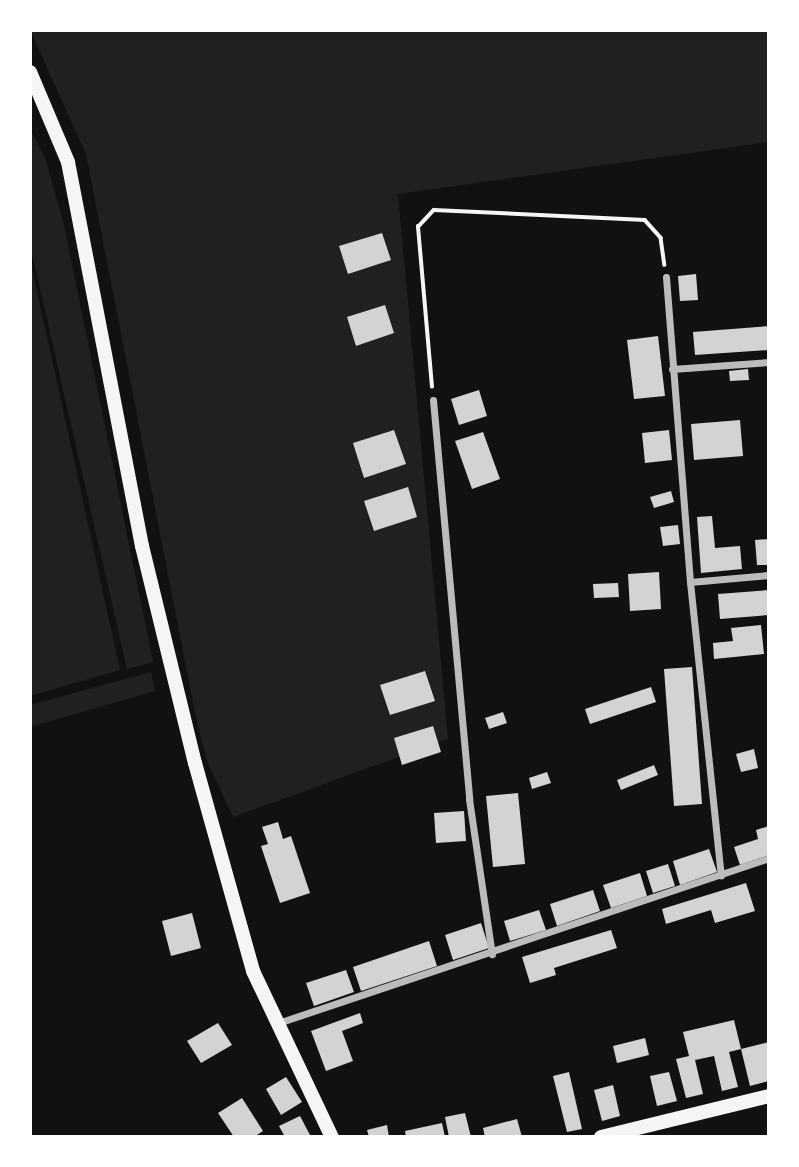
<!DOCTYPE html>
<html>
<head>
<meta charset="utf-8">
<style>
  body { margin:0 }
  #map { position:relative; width:799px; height:1167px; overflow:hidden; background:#111; font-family:Commissioner,sans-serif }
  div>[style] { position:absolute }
  .green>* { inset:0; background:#202020 }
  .building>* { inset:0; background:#d3d3d3 }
  .path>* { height:3.5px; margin:-1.75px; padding:0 1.75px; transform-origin:1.75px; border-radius:1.75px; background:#f5f5f5 }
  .minor>* { height:7px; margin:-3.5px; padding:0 3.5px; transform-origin:3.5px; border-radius:3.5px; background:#bcbcbc }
  .secondary>* { height:14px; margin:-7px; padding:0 7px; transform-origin:7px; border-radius:7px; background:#f5f5f5 }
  span { translate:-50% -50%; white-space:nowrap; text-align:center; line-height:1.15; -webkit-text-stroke:7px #fff; paint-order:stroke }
  .frame { position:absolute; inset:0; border:32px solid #fff; pointer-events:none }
</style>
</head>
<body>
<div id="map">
  <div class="green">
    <i style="clip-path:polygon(30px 30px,769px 30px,769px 142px,398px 194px,448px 739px,233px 817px,207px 761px,196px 718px,86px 154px)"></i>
    <i style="clip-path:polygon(30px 129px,45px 158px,64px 225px,153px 662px,127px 669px,30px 245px)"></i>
    <i style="clip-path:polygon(30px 259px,120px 670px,30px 696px)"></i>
    <i style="clip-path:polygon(151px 672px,155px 691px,30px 727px,30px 705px)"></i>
  </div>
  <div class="building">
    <i style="clip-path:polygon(382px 233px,391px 260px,348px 274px,339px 246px)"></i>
    <i style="clip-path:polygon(696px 274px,698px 300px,680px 301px,678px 276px)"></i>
    <i style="clip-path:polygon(385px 305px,394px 333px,356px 346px,347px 317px)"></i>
    <i style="clip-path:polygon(769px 326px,769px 350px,695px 355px,693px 332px)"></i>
    <i style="clip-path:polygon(658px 336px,665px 396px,634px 399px,627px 340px)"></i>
    <i style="clip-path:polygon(748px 369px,749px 380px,730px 381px,729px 371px)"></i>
    <i style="clip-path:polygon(479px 390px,487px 416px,459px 425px,451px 399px)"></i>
    <i style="clip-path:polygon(740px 420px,743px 456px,694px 460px,691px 424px)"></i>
    <i style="clip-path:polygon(394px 430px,406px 464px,364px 478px,353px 443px)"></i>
    <i style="clip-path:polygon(669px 430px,672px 460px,645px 463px,642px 433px)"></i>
    <i style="clip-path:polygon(483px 432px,500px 479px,472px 489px,455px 441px)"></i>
    <i style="clip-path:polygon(408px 487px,417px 517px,374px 531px,364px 501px)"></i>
    <i style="clip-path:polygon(671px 491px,674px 502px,654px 508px,650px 497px)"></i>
    <i style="clip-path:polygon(712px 516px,715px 548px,740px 546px,742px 569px,701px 573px,697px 517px)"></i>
    <i style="clip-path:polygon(678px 525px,680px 544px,663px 546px,660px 527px)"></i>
    <i style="clip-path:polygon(769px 539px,769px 565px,757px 565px,755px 540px)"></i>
    <i style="clip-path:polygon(659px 572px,661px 609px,630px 611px,628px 574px)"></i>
    <i style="clip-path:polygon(618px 583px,619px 597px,594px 598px,593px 584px)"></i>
    <i style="clip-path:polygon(769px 590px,769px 615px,720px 619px,718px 594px)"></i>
    <i style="clip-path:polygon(761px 625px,764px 654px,714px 659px,713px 643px,733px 641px,731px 628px)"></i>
    <i style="clip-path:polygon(692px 667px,702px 804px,674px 806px,664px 669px)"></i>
    <i style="clip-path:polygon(425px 671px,435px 701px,390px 715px,380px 685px)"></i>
    <i style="clip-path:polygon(651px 687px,656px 702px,590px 724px,585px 709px)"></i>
    <i style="clip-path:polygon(503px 712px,507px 723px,489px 729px,485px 718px)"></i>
    <i style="clip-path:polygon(433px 726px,441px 752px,402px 765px,394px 738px)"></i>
    <i style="clip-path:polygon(754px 749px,758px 768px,741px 772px,736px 754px)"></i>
    <i style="clip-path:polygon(654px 765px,658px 775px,621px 790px,617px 780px)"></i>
    <i style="clip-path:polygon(547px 772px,551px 783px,532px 789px,529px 778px)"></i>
    <i style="clip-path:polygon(518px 793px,525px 864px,493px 867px,486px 796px)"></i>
    <i style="clip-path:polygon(464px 811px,466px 841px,436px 843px,434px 813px)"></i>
    <i style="clip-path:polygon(278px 822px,283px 839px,291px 836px,310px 893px,280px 903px,261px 846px,268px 844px,262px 827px)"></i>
    <i style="clip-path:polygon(769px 826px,769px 855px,740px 865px,734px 847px,758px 839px,756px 830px)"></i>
    <i style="clip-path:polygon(709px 849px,717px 872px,680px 885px,673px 861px)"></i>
    <i style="clip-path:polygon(668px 864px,675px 886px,653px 893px,646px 871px)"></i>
    <i style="clip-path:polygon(640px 873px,647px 896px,611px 908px,603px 885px)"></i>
    <i style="clip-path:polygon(746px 883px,755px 911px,715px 923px,711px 910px,666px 924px,662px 909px)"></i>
    <i style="clip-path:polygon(593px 890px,600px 911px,557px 926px,550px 904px)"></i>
    <i style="clip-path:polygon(539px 910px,546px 930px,510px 941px,504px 921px)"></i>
    <i style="clip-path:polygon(192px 913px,201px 948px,171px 956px,162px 921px)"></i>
    <i style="clip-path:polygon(481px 923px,489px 948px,453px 960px,445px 935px)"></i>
    <i style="clip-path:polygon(611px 930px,617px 948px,554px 968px,556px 975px,530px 983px,522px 957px)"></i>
    <i style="clip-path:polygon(429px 941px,437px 966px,361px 991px,353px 967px)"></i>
    <i style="clip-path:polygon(346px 970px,354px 992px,314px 1006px,306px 983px)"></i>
    <i style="clip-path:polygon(360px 1013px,363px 1023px,342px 1031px,353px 1061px,326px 1071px,311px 1031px)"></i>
    <i style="clip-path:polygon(734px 1020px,741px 1049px,729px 1052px,738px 1087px,722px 1091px,714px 1056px,695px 1060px,703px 1094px,686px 1098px,676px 1059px,689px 1056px,683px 1032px)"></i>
    <i style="clip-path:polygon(218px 1023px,232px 1045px,201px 1063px,187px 1041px)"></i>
    <i style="clip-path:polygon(645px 1038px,649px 1055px,617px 1063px,613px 1046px)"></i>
    <i style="clip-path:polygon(769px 1042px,769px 1081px,750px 1086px,741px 1049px)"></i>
    <i style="clip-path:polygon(569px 1072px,582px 1129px,567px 1132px,553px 1076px)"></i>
    <i style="clip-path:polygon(669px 1072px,677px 1101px,657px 1106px,650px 1076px)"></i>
    <i style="clip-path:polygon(286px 1077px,302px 1102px,281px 1115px,266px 1089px)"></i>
    <i style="clip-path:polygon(613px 1085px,620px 1116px,602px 1121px,594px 1090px)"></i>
    <i style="clip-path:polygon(242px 1098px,263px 1131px,254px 1137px,234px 1137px,218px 1113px)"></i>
    <i style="clip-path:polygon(465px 1113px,471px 1137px,449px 1137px,445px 1117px)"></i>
    <i style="clip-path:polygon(300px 1116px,310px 1135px,285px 1137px,279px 1126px)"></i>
    <i style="clip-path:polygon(517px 1119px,522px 1137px,485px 1137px,483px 1128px)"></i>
    <i style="clip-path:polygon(442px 1123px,445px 1137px,406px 1137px,405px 1131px)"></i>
    <i style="clip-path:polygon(387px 1125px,389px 1137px,369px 1137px,367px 1130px)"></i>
  </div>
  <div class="path">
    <i style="left:432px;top:387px;width:161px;rotate:-95deg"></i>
    <i style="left:418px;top:227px;width:23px;rotate:-47deg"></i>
    <i style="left:434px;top:210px;width:211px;rotate:2.7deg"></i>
    <i style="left:645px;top:220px;width:24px;rotate:48deg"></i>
    <i style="left:661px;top:238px;width:27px;rotate:82deg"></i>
  </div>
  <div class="minor">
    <i style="left:666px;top:277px;width:306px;rotate:85.5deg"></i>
    <i style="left:690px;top:582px;width:295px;rotate:84deg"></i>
    <i style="left:672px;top:369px;width:97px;rotate:-4.1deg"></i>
    <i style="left:433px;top:400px;width:401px;rotate:84.8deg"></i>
    <i style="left:469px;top:799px;width:157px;rotate:81.6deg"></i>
    <i style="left:690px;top:582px;width:79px;rotate:-5.1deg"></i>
    <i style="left:278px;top:1023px;width:518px;rotate:-18.57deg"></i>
  </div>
  <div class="secondary">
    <i style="left:30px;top:72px;width:98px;rotate:67.1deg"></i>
    <i style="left:68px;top:162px;width:391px;rotate:79.1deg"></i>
    <i style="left:142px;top:546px;width:223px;rotate:76.3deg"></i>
    <i style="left:195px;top:763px;width:216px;rotate:74.4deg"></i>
    <i style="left:253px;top:971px;width:184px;rotate:64.6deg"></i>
    <i style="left:601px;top:1137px;width:173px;rotate:-13.7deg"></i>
  </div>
  <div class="frame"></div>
</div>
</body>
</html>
